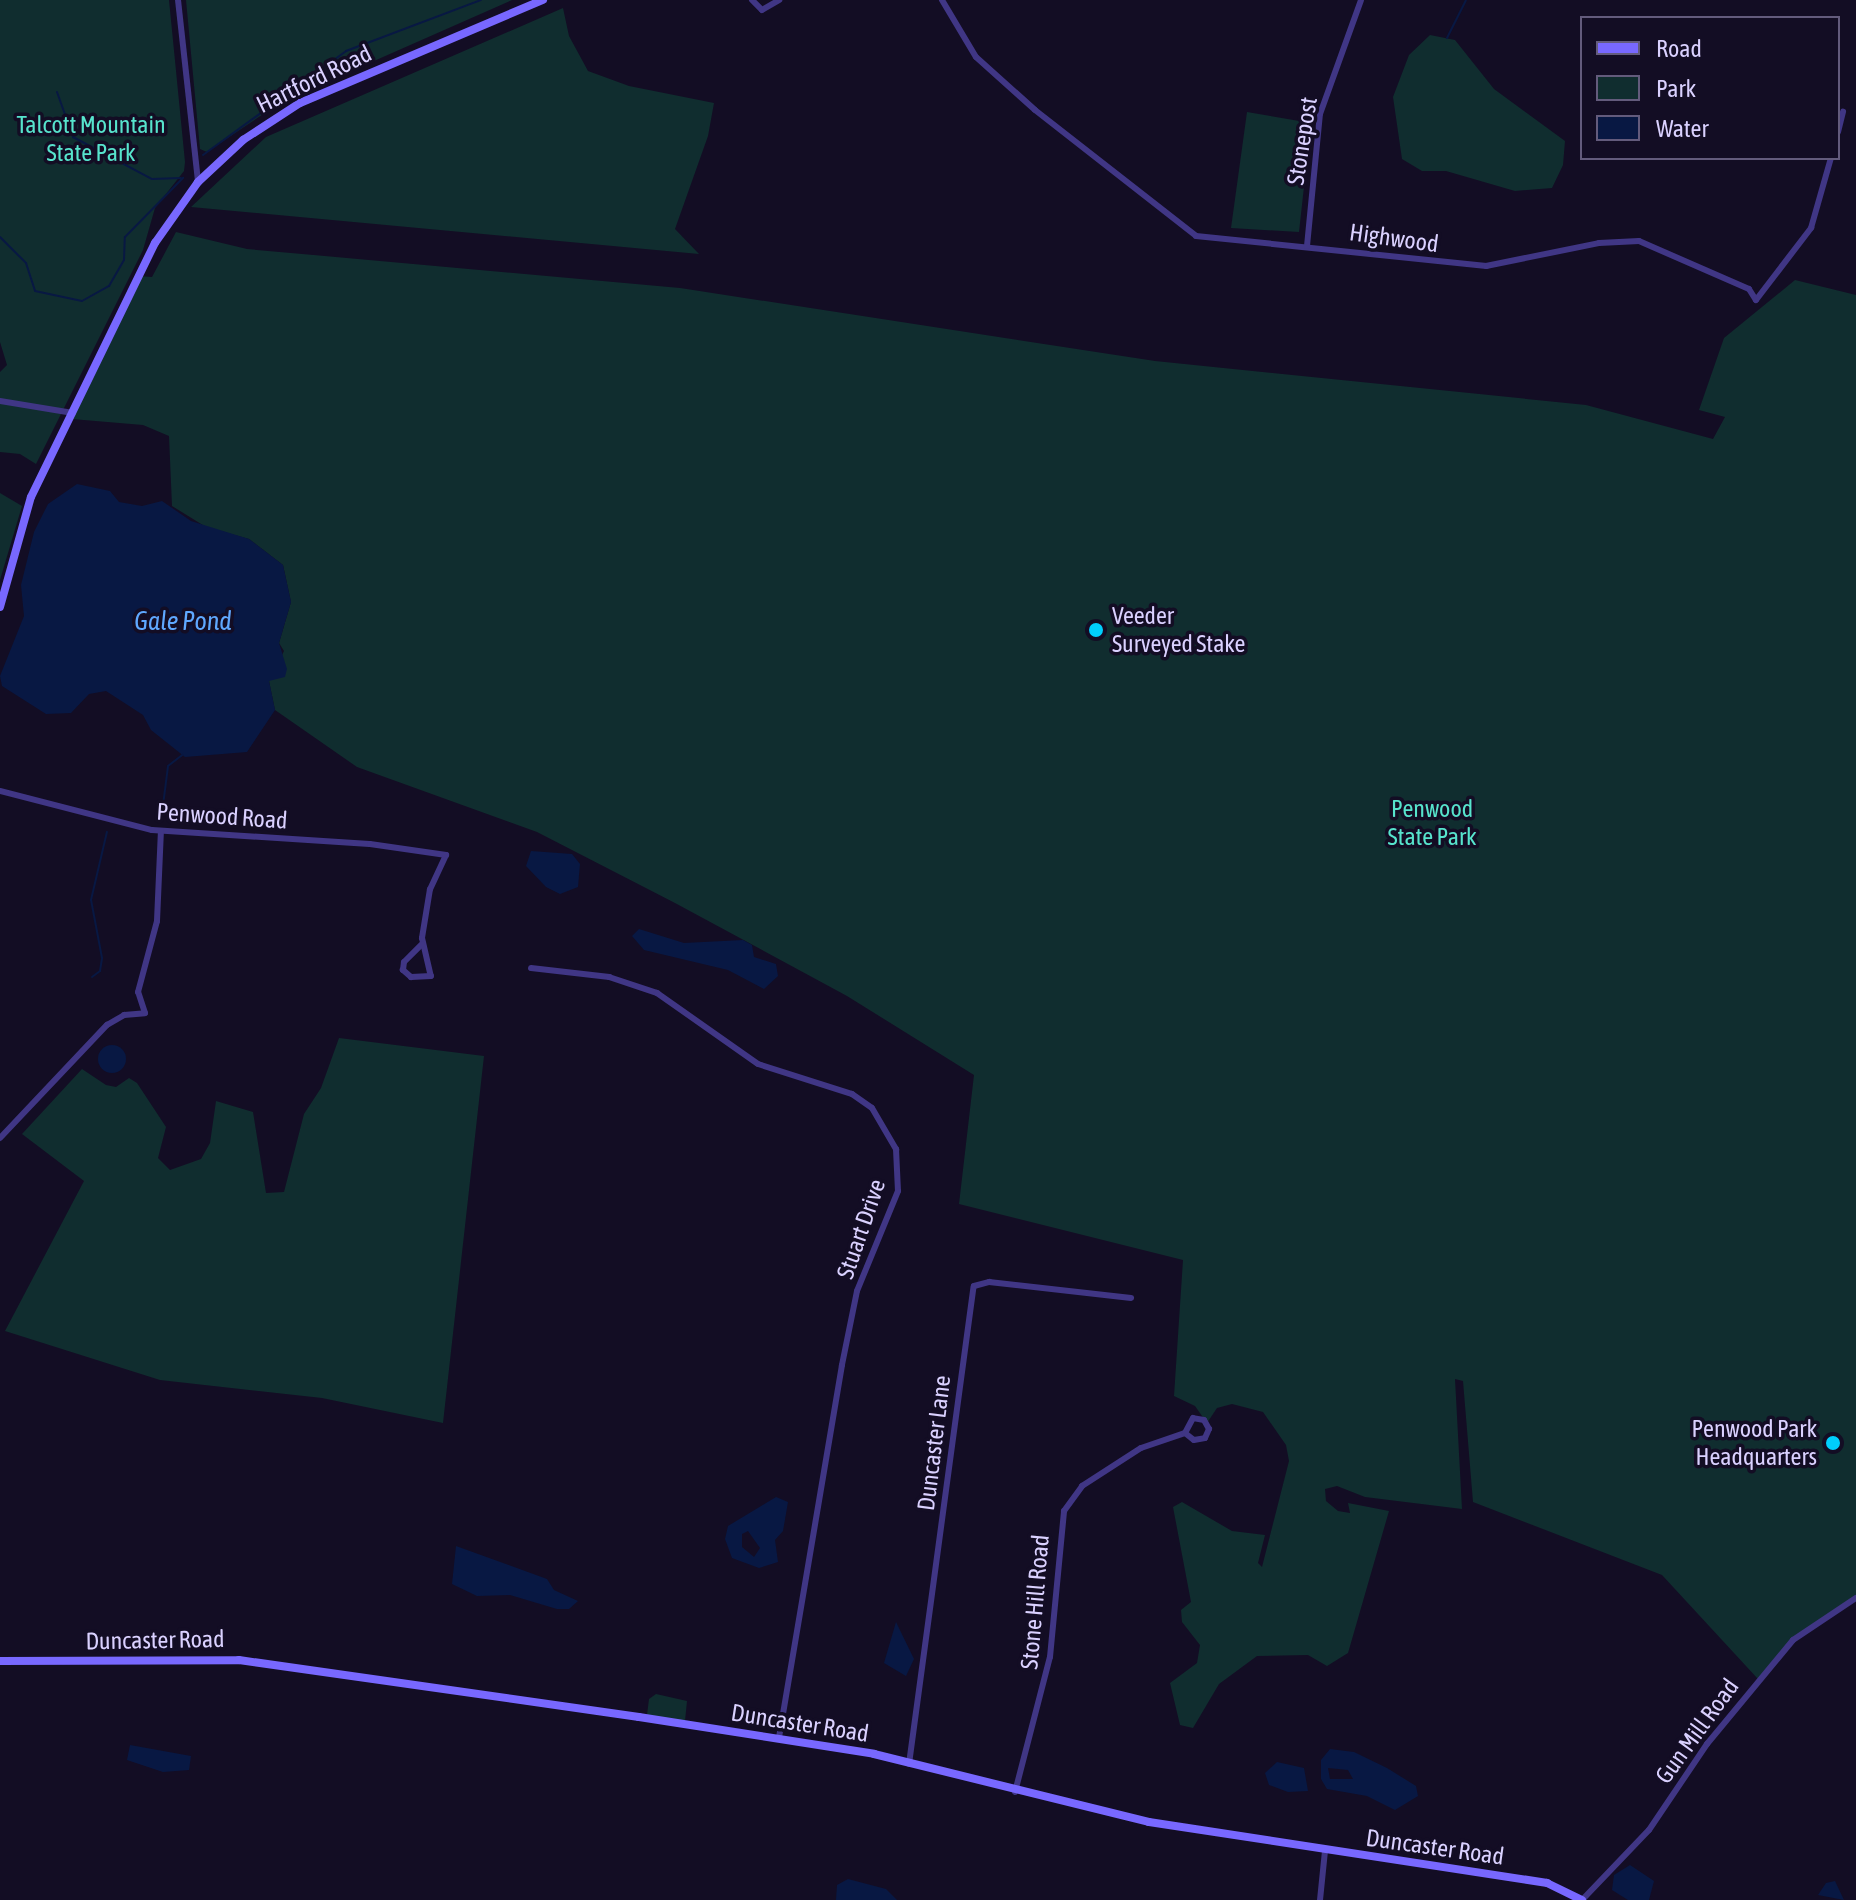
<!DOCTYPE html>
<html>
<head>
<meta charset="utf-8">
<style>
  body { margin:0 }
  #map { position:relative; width:1856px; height:1900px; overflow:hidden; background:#130d24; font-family:"Asap Condensed",sans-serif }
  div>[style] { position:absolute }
  .green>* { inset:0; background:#102d2f }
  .water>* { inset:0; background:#081843 }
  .round { border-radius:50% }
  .stream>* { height:2px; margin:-1px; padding:0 1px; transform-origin:1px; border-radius:1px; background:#081843 }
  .street>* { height:6px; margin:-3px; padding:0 3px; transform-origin:3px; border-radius:3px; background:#403685 }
  .secondary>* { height:8px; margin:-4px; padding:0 4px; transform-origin:4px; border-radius:4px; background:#7868ff }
  .dots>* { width:22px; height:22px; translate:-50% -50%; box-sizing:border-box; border:4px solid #130d24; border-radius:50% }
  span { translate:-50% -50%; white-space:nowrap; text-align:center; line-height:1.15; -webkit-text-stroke:7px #130d24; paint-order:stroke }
  .street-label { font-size:24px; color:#dad1ff }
  .park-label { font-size:24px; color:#57e4cd }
  .poi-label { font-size:24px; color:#dad1ff }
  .left { translate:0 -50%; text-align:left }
  .right { translate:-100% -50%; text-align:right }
  .water-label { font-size:26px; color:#5fa8ff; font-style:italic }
  .legend { position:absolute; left:1580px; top:16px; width:260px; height:144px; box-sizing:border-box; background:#130d24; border:2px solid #635b7c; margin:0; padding:10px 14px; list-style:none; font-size:24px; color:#dad1ff }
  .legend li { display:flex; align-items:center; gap:16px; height:40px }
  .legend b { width:40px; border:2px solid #635b7c }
</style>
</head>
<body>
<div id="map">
  <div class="green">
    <i style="clip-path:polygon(0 0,169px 0,185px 162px,184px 171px,155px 208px,143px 250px,36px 464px,20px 454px,0 452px,0 372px,7px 365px,0 342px)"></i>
    <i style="clip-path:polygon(186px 0,512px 0,281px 102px,207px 152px,200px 149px)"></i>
    <i style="clip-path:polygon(563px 8px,569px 36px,588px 71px,629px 86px,714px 103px,708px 136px,675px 229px,699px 254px,191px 207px,266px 137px)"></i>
    <i style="clip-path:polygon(1430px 35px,1455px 40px,1494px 89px,1565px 141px,1563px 165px,1552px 188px,1515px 191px,1446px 171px,1422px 171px,1402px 159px,1393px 97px,1409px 55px)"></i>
    <i style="clip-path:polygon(1247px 112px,1311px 123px,1299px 232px,1231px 228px)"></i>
    <i style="clip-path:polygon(176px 232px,247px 249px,680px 288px,1155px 361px,1586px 405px,1713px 439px,1725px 417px,1699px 410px,1724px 338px,1795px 280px,1856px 295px,1856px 1598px,1793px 1640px,1758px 1679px,1662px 1575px,1473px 1502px,1463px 1381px,1455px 1379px,1462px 1509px,1365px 1497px,1337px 1486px,1325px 1489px,1326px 1501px,1338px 1511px,1350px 1513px,1348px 1503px,1389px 1511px,1348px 1653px,1327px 1666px,1308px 1655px,1257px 1656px,1219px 1684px,1193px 1728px,1180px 1725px,1170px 1683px,1197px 1663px,1200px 1645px,1182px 1622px,1181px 1610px,1191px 1602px,1173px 1507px,1182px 1502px,1232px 1531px,1265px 1535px,1258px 1563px,1262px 1567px,1289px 1461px,1286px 1445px,1263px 1412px,1232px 1404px,1217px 1408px,1207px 1423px,1195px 1406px,1174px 1396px,1183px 1260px,959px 1204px,974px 1075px,847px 996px,675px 903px,537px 832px,357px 767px,275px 710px,269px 681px,284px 651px,279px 643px,291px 602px,283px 565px,249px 539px,206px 527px,172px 506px,169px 436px,143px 425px,72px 419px,138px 276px,152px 277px)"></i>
    <i style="clip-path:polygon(0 493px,22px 506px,0 580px)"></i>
    <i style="clip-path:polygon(339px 1038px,484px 1056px,443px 1423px,322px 1398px,160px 1380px,5px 1331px,84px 1181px,22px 1134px,82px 1069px,106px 1085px,116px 1087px,129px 1078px,137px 1083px,166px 1127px,158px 1158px,170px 1170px,201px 1159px,210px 1143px,216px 1101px,253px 1112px,266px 1193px,284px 1192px,304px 1114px,321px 1088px)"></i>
    <i style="clip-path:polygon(656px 1694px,687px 1701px,685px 1721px,647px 1715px,649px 1699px)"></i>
  </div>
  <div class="water">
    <i style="clip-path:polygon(77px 484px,110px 491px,119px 502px,142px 506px,162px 501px,191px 521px,249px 539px,283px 565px,291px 602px,279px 643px,287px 669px,285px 677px,269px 681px,275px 710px,247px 752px,185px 757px,151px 730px,143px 715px,106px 691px,89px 694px,71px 713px,46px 714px,2px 686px,0 676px,24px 616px,21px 585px,34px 532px,48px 504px)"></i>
    <i style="clip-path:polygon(531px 851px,572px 854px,580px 864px,578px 887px,560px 894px,546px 887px,526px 866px)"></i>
    <i style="clip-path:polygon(639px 929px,684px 943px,743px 940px,752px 945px,754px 957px,776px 964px,778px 976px,764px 989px,728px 970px,644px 950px,632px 936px)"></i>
    <i class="round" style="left:98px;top:1045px;width:28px;height:28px"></i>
    <i style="clip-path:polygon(evenodd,776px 1497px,788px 1502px,783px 1531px,775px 1540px,778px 1562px,759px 1568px,732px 1558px,725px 1539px,728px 1526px,776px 1497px,748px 1531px,760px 1548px,754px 1557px,742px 1547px,742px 1534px,748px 1531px)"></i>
    <i style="clip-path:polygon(456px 1546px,547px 1579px,554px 1590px,578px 1601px,569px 1609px,557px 1609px,510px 1595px,477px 1596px,452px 1584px)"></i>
    <i style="clip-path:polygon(896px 1622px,914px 1659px,906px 1676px,884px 1663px)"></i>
    <i style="clip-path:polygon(130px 1745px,191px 1756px,189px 1770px,163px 1772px,127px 1760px)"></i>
    <i style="clip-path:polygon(evenodd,1330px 1749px,1354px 1752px,1387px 1768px,1416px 1786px,1418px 1796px,1395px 1810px,1367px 1796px,1327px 1789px,1321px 1779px,1321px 1760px,1330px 1749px,1328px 1768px,1348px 1770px,1353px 1779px,1330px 1779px,1328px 1768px)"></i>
    <i style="clip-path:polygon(1277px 1762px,1304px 1768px,1308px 1791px,1288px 1792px,1269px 1785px,1265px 1773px)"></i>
    <i style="clip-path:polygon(1630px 1865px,1654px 1881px,1649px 1900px,1628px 1900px,1612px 1890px,1614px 1875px)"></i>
    <i style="clip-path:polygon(848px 1879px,886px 1889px,897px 1900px,836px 1900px,837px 1885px)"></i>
    <i style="clip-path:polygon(1835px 1881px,1844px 1900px,1818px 1895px,1826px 1883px)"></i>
  </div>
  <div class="stream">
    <i style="left:1447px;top:38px;width:42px;rotate:-63.4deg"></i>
    <i style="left:57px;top:92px;width:48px;rotate:70.4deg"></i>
    <i style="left:73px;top:137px;width:89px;rotate:28deg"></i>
    <i style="left:152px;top:179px;width:29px;rotate:-2deg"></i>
    <i style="left:203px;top:155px;width:177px;rotate:-36deg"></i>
    <i style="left:346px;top:51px;width:144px;rotate:-20.7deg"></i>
    <i style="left:0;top:237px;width:37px;rotate:45deg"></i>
    <i style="left:26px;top:263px;width:29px;rotate:72deg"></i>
    <i style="left:35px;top:291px;width:48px;rotate:12deg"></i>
    <i style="left:82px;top:301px;width:31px;rotate:-29deg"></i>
    <i style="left:109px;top:286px;width:30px;rotate:-60deg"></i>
    <i style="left:124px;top:260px;width:23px;rotate:-88deg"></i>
    <i style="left:125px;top:237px;width:83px;rotate:-45.5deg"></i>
    <i style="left:161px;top:821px;width:55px;rotate:-82.7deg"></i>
    <i style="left:168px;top:766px;width:18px;rotate:-38deg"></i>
    <i style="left:92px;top:977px;width:10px;rotate:-37deg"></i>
    <i style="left:100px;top:971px;width:13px;rotate:-81deg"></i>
    <i style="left:102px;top:958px;width:59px;rotate:-100.7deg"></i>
    <i style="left:91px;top:900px;width:70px;rotate:-76.8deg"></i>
  </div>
  <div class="street">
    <i style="left:178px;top:0;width:183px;rotate:83.7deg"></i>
    <i style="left:752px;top:0;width:14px;rotate:45deg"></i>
    <i style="left:762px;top:10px;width:20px;rotate:-30deg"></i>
    <i style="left:942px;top:0;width:66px;rotate:59.2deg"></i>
    <i style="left:976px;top:57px;width:79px;rotate:41.9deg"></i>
    <i style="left:1035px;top:110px;width:204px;rotate:38deg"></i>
    <i style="left:1196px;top:236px;width:292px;rotate:5.9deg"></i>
    <i style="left:1486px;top:266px;width:115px;rotate:-11.5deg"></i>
    <i style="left:1599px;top:243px;width:40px;rotate:-2.9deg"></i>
    <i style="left:1639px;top:241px;width:120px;rotate:23.6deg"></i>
    <i style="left:1749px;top:289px;width:13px;rotate:58deg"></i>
    <i style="left:1756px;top:300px;width:91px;rotate:-52.6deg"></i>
    <i style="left:1811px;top:228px;width:73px;rotate:-74.1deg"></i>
    <i style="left:1838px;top:132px;width:21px;rotate:-76deg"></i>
    <i style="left:1307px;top:246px;width:133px;rotate:-84.4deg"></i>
    <i style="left:1320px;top:114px;width:121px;rotate:-70.2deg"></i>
    <i style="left:0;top:401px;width:74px;rotate:9.3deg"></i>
    <i style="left:0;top:791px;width:157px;rotate:14.4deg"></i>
    <i style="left:152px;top:830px;width:218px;rotate:3.7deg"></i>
    <i style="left:370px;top:844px;width:77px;rotate:8.2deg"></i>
    <i style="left:446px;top:855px;width:38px;rotate:115deg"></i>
    <i style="left:430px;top:889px;width:50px;rotate:99.3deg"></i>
    <i style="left:422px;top:938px;width:39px;rotate:77deg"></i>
    <i style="left:431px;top:976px;width:20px;rotate:177deg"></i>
    <i style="left:411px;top:977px;width:11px;rotate:-139deg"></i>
    <i style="left:403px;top:970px;width:8px;rotate:-83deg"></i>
    <i style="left:404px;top:962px;width:25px;rotate:-45deg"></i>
    <i style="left:531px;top:968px;width:79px;rotate:6.6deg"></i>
    <i style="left:609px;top:977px;width:51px;rotate:18.4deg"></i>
    <i style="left:657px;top:993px;width:123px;rotate:35.1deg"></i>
    <i style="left:758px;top:1064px;width:99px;rotate:17.7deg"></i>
    <i style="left:852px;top:1094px;width:24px;rotate:35deg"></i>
    <i style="left:872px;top:1108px;width:48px;rotate:59.7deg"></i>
    <i style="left:896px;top:1149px;width:42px;rotate:87.3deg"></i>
    <i style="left:898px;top:1191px;width:108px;rotate:112.3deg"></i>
    <i style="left:857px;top:1291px;width:76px;rotate:101.5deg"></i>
    <i style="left:842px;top:1365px;width:379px;rotate:99.6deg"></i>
    <i style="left:0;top:1138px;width:156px;rotate:-46.6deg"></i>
    <i style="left:107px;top:1025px;width:20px;rotate:-30deg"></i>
    <i style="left:124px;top:1015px;width:21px;rotate:-5deg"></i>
    <i style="left:145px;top:1013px;width:22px;rotate:-108deg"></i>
    <i style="left:138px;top:992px;width:73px;rotate:-75deg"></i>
    <i style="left:157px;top:921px;width:90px;rotate:-87.5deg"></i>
    <i style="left:909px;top:1764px;width:482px;rotate:-82.3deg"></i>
    <i style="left:974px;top:1286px;width:16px;rotate:-15deg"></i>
    <i style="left:989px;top:1282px;width:143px;rotate:6.4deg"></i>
    <i style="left:1015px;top:1792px;width:139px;rotate:-75.5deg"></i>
    <i style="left:1050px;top:1657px;width:147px;rotate:-84.5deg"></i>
    <i style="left:1064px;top:1511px;width:31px;rotate:-54deg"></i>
    <i style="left:1082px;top:1486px;width:70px;rotate:-32.8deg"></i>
    <i style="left:1141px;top:1448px;width:46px;rotate:-18.8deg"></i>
    <i style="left:1185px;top:1433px;width:11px;rotate:38deg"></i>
    <i style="left:1194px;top:1440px;width:11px;rotate:-10deg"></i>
    <i style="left:1205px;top:1438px;width:10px;rotate:-66deg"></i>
    <i style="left:1209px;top:1429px;width:10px;rotate:-119deg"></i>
    <i style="left:1204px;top:1420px;width:11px;rotate:-170deg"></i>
    <i style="left:1193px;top:1418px;width:17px;rotate:118deg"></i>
    <i style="left:1320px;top:1900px;width:49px;rotate:-84.2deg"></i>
    <i style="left:1582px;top:1900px;width:97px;rotate:-46.3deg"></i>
    <i style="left:1649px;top:1830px;width:104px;rotate:-56deg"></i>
    <i style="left:1707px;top:1744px;width:135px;rotate:-50.4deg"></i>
    <i style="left:1793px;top:1640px;width:76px;rotate:-33.7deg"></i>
  </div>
  <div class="secondary">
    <i style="left:0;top:607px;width:114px;rotate:-74.3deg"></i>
    <i style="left:31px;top:497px;width:283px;rotate:-64deg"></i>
    <i style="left:155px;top:243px;width:75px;rotate:-54.8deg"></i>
    <i style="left:198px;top:182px;width:62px;rotate:-43deg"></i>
    <i style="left:243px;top:140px;width:68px;rotate:-33deg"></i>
    <i style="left:300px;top:103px;width:264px;rotate:-23deg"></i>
    <i style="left:0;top:1661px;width:239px;rotate:-0.2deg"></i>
    <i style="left:239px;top:1660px;width:404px;rotate:8.1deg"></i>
    <i style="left:639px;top:1717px;width:238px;rotate:8.9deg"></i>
    <i style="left:874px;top:1754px;width:283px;rotate:13.9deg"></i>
    <i style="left:1149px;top:1822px;width:403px;rotate:8.7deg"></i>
    <i style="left:1547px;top:1883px;width:39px;rotate:26deg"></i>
  </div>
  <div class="dots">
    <i style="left:1096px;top:630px;background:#00cefc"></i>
    <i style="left:1833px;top:1443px;background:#00cefc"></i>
  </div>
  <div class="street-label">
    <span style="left:314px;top:79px;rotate:-26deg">Hartford Road</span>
    <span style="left:1302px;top:141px;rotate:-81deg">Stonepost</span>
    <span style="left:1394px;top:238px;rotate:8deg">Highwood</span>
    <span style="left:222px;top:816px;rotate:4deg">Penwood Road</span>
    <span style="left:861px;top:1229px;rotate:-71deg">Stuart Drive</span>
    <span style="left:934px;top:1443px;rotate:-83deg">Duncaster Lane</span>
    <span style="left:1035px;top:1602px;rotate:-85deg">Stone Hill Road</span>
    <span style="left:155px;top:1640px;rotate:-1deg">Duncaster Road</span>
    <span style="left:800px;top:1723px;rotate:9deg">Duncaster Road</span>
    <span style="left:1697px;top:1731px;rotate:-54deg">Gun Mill Road</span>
    <span style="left:1435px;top:1847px;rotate:8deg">Duncaster Road</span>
  </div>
  <div class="park-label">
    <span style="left:91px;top:139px">Talcott Mountain<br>State Park</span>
    <span style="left:1432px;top:823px">Penwood<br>State Park</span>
  </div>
  <div class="poi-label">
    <span class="left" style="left:1112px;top:630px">Veeder<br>Surveyed Stake</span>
    <span class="right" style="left:1817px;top:1443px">Penwood Park<br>Headquarters</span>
  </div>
  <div class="water-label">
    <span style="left:183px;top:622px">Gale Pond</span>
  </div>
  <ul class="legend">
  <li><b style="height:10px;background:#7868ff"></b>Road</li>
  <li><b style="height:22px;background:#102d2f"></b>Park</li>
  <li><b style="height:22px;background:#081843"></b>Water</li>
  </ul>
</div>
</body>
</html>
